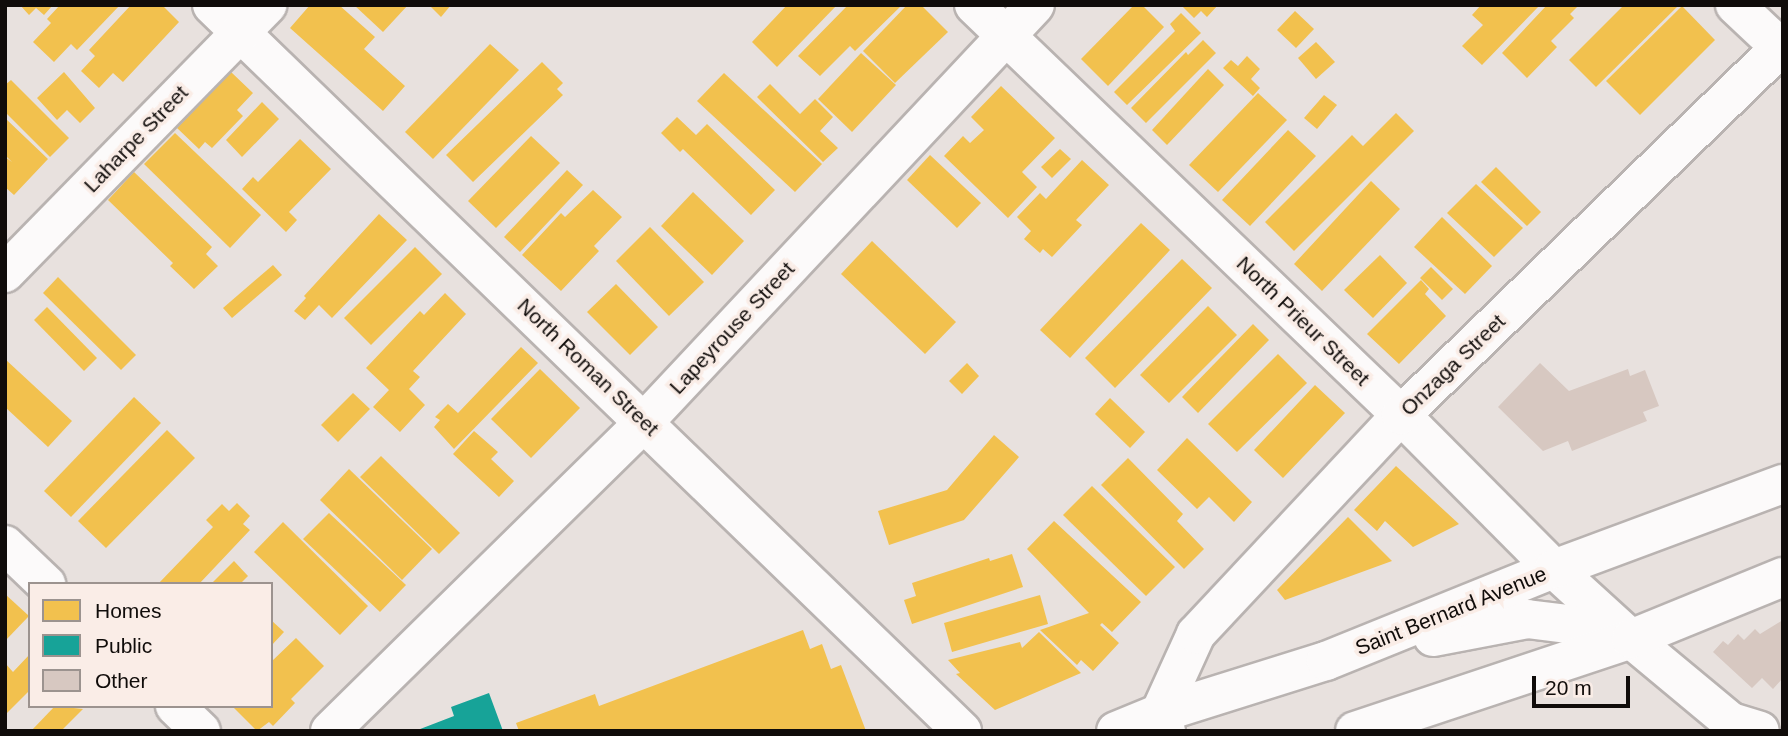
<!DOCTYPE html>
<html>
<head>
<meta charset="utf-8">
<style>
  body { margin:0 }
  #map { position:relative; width:1788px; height:736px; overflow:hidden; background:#e8e1de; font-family:Arial,sans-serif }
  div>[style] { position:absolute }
  .homes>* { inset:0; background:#f2c14e }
  .public>* { inset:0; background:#17a398 }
  .building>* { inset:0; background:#d7c8c1 }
  .roads { filter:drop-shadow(2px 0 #b9b3b1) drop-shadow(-2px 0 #b9b3b1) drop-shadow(0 2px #b9b3b1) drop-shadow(0 -2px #b9b3b1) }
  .minor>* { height:38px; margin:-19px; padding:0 19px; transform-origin:19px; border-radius:19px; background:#fcfafa }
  span { translate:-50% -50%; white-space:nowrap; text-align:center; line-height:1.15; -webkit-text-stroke:7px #faede7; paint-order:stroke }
  .street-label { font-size:21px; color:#100c0a }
  .frame { position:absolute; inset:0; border:7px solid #100c0a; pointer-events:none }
  .legend { position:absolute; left:28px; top:582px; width:245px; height:126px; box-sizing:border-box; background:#faede7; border:2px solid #9c938f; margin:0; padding:9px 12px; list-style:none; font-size:21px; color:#100c0a }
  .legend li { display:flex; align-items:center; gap:14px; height:35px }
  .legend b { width:35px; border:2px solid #9c938f }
  .scale { position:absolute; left:1532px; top:676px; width:98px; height:32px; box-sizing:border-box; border:4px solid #100c0a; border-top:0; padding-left:9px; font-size:21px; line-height:24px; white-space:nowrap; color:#100c0a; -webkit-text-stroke:5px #faede7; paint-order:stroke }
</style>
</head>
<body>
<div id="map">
  <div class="homes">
    <i style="clip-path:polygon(20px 5px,53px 5px,44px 15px,36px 8px,29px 15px)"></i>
    <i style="clip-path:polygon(60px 5px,120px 5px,77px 50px,71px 44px,54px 62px,33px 42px,51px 23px,47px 19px)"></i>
    <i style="clip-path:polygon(131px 5px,162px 5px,179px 22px,123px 82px,113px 73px,99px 88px,81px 71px,95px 56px,89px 50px)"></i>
    <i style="clip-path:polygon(310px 5px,339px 5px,375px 37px,364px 49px,405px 86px,383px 111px,290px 28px)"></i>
    <i style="clip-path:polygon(354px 5px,408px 5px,383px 32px)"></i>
    <i style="clip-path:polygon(429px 5px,451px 5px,441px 17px)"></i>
    <i style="clip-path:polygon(787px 5px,837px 5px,777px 67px,752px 42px)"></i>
    <i style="clip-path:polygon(848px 5px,902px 5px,855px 51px,850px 46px,820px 76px,798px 56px)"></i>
    <i style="clip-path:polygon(907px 5px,921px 5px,948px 32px,895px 83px,863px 51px)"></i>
    <i style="clip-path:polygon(1134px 5px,1142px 5px,1164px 27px,1108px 86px,1081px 59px)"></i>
    <i style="clip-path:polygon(1181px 5px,1218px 5px,1207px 17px,1201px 11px,1194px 18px)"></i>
    <i style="clip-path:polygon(1481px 5px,1540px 5px,1482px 65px,1462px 46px,1483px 25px,1472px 15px)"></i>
    <i style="clip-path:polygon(1547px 5px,1579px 5px,1570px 14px,1574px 18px,1551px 41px,1557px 47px,1527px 78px,1502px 53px)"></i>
    <i style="clip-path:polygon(1624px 5px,1679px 5px,1596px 87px,1569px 60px)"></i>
    <i style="clip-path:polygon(1682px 6px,1715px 40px,1640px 115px,1606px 81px)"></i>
    <i style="clip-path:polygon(1295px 11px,1314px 29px,1296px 48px,1277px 30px)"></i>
    <i style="clip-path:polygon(1181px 13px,1201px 33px,1127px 105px,1114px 92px,1175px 31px,1170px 24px)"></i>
    <i style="clip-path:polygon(1203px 40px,1216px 53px,1146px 123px,1131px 108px,1186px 52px,1188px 55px)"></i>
    <i style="clip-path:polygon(1316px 42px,1335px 62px,1316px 79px,1298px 58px)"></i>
    <i style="clip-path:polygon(490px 44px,519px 70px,433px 159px,405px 132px)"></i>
    <i style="clip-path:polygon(861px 53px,896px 85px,852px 132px,818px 99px)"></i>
    <i style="clip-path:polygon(1247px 56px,1260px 69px,1251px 79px,1260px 88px,1253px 96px,1223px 68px,1231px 60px,1238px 66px)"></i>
    <i style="clip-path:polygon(542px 62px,563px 83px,557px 89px,563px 95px,473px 182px,446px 155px)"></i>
    <i style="clip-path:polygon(1208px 69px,1224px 85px,1167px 145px,1152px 130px)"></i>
    <i style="clip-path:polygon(64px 72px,95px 108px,80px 123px,67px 110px,57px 120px,37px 98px)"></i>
    <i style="clip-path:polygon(231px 72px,253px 93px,237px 110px,243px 116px,212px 148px,205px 142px,199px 149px,177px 128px)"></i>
    <i style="clip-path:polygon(724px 73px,822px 164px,795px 192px,697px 101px)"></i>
    <i style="clip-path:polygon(11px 80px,69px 138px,50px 157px,5px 112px,5px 85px)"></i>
    <i style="clip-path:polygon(770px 84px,800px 114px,815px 99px,833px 117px,820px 131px,838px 148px,823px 162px,757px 97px)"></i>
    <i style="clip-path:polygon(1001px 86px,1055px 138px,1022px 172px,1037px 187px,1008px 218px,944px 156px,963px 136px,970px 143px,984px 130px,971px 117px)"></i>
    <i style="clip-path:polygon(1258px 93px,1287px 120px,1218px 192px,1189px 165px)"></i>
    <i style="clip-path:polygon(1324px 95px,1337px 105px,1317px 129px,1304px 118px)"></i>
    <i style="clip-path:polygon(262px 102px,279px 119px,242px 157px,226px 140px)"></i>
    <i style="clip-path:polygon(1396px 113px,1414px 131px,1294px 251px,1265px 222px,1352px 135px,1363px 146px)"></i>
    <i style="clip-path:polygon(677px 117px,696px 135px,707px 124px,775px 190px,751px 215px,683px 149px,680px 152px,661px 133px)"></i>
    <i style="clip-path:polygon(5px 118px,48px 159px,14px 195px,5px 187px,5px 157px,12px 162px,5px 155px)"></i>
    <i style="clip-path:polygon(1288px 130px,1316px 156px,1250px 226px,1222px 200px)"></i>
    <i style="clip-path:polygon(175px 133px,261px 215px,230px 248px,144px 164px)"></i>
    <i style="clip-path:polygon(531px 136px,560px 163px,496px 228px,468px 201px)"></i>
    <i style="clip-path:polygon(300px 139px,331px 169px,289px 212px,297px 220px,286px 232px,242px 189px,253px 177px,258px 182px)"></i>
    <i style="clip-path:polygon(1060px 149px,1071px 159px,1052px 178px,1041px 167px)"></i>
    <i style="clip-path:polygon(930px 155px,981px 203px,957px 228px,907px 180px)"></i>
    <i style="clip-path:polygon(1082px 160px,1109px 185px,1076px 220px,1082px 225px,1052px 257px,1043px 249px,1040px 253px,1024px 239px,1031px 231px,1017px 217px,1040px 193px,1046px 199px)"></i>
    <i style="clip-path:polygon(1496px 167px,1541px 212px,1527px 226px,1481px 182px)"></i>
    <i style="clip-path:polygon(567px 170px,583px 185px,520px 252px,504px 237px)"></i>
    <i style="clip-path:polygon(134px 172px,212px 247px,206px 254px,218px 266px,194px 289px,170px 266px,173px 263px,108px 200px)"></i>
    <i style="clip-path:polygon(1371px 181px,1400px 209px,1322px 291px,1294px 264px)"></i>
    <i style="clip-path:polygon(1476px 184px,1523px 228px,1494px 257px,1447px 213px)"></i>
    <i style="clip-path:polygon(593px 190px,622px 217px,594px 246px,599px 251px,561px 291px,522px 255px,561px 213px,565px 217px)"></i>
    <i style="clip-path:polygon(693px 192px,744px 241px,712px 275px,661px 226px)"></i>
    <i style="clip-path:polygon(379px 214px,407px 240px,332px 318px,319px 305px,305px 320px,294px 311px,306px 298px,304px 296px)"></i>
    <i style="clip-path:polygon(1442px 217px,1492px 266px,1465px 294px,1414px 247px)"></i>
    <i style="clip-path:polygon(1141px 223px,1170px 250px,1070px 358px,1040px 330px)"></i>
    <i style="clip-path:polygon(650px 227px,704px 282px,669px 316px,616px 261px)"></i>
    <i style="clip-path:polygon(872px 241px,956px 322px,925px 354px,841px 274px)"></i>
    <i style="clip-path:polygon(415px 247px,442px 274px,371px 345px,344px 318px)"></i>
    <i style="clip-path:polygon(1380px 255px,1407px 283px,1373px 318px,1344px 290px)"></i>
    <i style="clip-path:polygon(1182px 259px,1212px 288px,1115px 388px,1085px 358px)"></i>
    <i style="clip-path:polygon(273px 265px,282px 275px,232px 318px,223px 308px)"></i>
    <i style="clip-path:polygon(1431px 267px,1453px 289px,1442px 300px,1420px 278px)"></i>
    <i style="clip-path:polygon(58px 277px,136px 355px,121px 370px,43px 293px)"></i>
    <i style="clip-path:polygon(1421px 280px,1429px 289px,1425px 294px,1446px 316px,1399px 364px,1367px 334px)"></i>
    <i style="clip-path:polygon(616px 284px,658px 327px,630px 355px,587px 312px)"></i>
    <i style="clip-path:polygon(445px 293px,466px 314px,413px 371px,420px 377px,409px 389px,425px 405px,400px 432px,373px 407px,389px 390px,366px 368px,420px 311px,424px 315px)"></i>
    <i style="clip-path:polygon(1208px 306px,1237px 335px,1169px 403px,1140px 375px)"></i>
    <i style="clip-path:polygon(47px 307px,97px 358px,84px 371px,34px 320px)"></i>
    <i style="clip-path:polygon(1253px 324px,1269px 340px,1198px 413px,1182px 397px)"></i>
    <i style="clip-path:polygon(521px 347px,538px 363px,454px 449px,434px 427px,440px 420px,435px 417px,448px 404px,458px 413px)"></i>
    <i style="clip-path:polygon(1278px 354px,1307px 383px,1237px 452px,1208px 424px)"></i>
    <i style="clip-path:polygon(5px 359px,72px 421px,48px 447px,5px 407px)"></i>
    <i style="clip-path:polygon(967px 363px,979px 376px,962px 394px,949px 381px)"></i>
    <i style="clip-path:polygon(540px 369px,580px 408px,531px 458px,491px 419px)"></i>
    <i style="clip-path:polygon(1315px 385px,1345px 413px,1283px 478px,1254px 450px)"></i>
    <i style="clip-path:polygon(353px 393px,370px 409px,338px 442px,321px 425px)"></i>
    <i style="clip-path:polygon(134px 397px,161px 423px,71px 517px,44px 491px)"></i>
    <i style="clip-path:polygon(1110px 398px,1145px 432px,1130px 448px,1095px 414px)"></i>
    <i style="clip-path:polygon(167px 430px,195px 458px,106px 548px,78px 521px)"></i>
    <i style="clip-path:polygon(474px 431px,498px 452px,491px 459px,514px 481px,499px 497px,453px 454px)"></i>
    <i style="clip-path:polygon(994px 435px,1019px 457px,964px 520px,889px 545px,878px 511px,947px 490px)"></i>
    <i style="clip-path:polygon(1187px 438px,1252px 502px,1234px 522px,1209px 497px,1197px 509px,1157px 470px)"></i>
    <i style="clip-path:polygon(381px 456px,460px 533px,439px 554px,360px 477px)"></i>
    <i style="clip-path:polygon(1128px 458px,1183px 514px,1177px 521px,1204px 549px,1184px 569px,1101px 485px)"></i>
    <i style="clip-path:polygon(1396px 466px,1459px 524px,1413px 547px,1385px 521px,1377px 531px,1354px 510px)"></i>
    <i style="clip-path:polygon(349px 469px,432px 549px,402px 580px,320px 500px)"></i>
    <i style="clip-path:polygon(1092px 486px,1175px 567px,1146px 596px,1063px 515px)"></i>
    <i style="clip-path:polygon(237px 503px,250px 516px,243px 524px,250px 530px,199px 584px,158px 584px,213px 527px,206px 520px,222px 504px,229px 511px)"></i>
    <i style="clip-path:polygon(329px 513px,406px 585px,380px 612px,303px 539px)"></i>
    <i style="clip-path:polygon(1348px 517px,1392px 561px,1285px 600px,1277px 590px)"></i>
    <i style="clip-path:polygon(1054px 521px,1141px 602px,1112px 632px,1102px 623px,1100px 625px,1119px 643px,1093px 671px,1081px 660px,1077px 665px,1040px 630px,1089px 613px,1027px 549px)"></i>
    <i style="clip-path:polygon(283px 522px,368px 606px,340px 635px,254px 552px)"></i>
    <i style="clip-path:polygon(1012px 554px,1023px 587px,912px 624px,904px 600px,916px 596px,912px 583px,989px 558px,990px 561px)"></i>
    <i style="clip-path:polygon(234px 561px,248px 576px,240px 584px,211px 584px)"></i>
    <i style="clip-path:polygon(5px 594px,29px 616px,5px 641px)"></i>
    <i style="clip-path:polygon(1040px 595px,1048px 624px,952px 652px,944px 623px)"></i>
    <i style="clip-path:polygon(271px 620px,284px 632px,271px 646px)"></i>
    <i style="clip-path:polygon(803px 630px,810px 649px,822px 644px,831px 669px,841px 665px,866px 731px,519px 731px,516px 723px,595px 694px,599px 706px)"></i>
    <i style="clip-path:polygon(1039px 632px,1081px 673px,995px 710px,956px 674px,960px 673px,948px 660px,1020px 642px,1022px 648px)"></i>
    <i style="clip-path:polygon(296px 638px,324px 666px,291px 699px,295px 703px,273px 726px,269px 722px,257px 731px,232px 706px,271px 706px,271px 662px)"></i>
    <i style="clip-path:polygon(30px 654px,30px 690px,5px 715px,5px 663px,13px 672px)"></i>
    <i style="clip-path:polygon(55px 706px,83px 709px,61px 731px,31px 731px)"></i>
  </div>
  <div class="public">
    <i style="clip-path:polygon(489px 693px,503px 731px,415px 731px,454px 716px,451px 707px)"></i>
  </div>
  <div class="building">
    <i style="clip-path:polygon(1540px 363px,1569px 391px,1628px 369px,1630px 376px,1645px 370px,1659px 406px,1643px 412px,1647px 421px,1572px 451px,1568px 441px,1543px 451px,1498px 407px)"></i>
    <i style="clip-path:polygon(1783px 620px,1783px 678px,1773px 689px,1762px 678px,1752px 688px,1713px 652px,1723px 641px,1728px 645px,1738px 634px,1744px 640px,1755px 629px,1760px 634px)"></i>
  </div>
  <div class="roads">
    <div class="minor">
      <i style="left:212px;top:5px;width:1044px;rotate:44.07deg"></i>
      <i style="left:974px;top:5px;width:592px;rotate:43.84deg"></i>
      <i style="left:1401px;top:415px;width:217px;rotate:45.2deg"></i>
      <i style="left:1554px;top:569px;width:104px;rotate:42.3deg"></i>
      <i style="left:1631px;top:639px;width:130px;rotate:39.7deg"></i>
      <i style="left:1731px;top:722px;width:30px;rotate:17deg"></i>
      <i style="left:1735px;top:5px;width:66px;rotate:43.2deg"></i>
      <i style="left:5px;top:273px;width:375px;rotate:-45.6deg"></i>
      <i style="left:5px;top:545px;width:57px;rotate:43.6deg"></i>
      <i style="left:1433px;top:637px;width:96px;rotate:-10.8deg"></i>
      <i style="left:1527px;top:619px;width:48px;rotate:7.1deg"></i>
      <i style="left:1575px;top:625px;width:51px;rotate:13.5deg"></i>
      <i style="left:175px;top:706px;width:36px;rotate:44deg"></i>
      <i style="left:330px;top:731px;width:442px;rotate:-44.5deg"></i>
      <i style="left:645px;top:421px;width:570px;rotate:-46.85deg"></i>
      <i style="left:1116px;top:731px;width:48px;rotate:-22.2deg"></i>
      <i style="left:1160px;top:713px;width:174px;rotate:-17.4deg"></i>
      <i style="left:1326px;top:661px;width:246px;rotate:-22deg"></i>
      <i style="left:1554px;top:569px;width:244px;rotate:-20.4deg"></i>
      <i style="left:1166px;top:731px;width:19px;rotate:-108deg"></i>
      <i style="left:1160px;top:713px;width:87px;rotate:-65.5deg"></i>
      <i style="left:1196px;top:634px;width:300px;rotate:-46.9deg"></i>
      <i style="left:1401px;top:415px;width:532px;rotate:-44.09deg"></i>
      <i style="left:1355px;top:731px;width:291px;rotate:-18.4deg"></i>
      <i style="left:1631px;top:639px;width:164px;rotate:-22.2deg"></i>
    </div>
  </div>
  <div class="street-label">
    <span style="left:136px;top:139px;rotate:-46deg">Laharpe Street</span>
    <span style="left:1303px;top:321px;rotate:44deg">North Prieur Street</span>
    <span style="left:732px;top:328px;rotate:-47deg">Lapeyrouse Street</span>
    <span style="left:1453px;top:365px;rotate:-44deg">Onzaga Street</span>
    <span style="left:588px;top:367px;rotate:44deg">North Roman Street</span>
    <span style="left:1451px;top:611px;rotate:-22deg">Saint Bernard Avenue</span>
  </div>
  <div class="frame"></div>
  <ul class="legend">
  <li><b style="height:19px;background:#f2c14e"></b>Homes</li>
  <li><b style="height:19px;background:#17a398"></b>Public</li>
  <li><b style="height:19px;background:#d7c8c1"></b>Other</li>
  </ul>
  <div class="scale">20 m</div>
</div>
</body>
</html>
